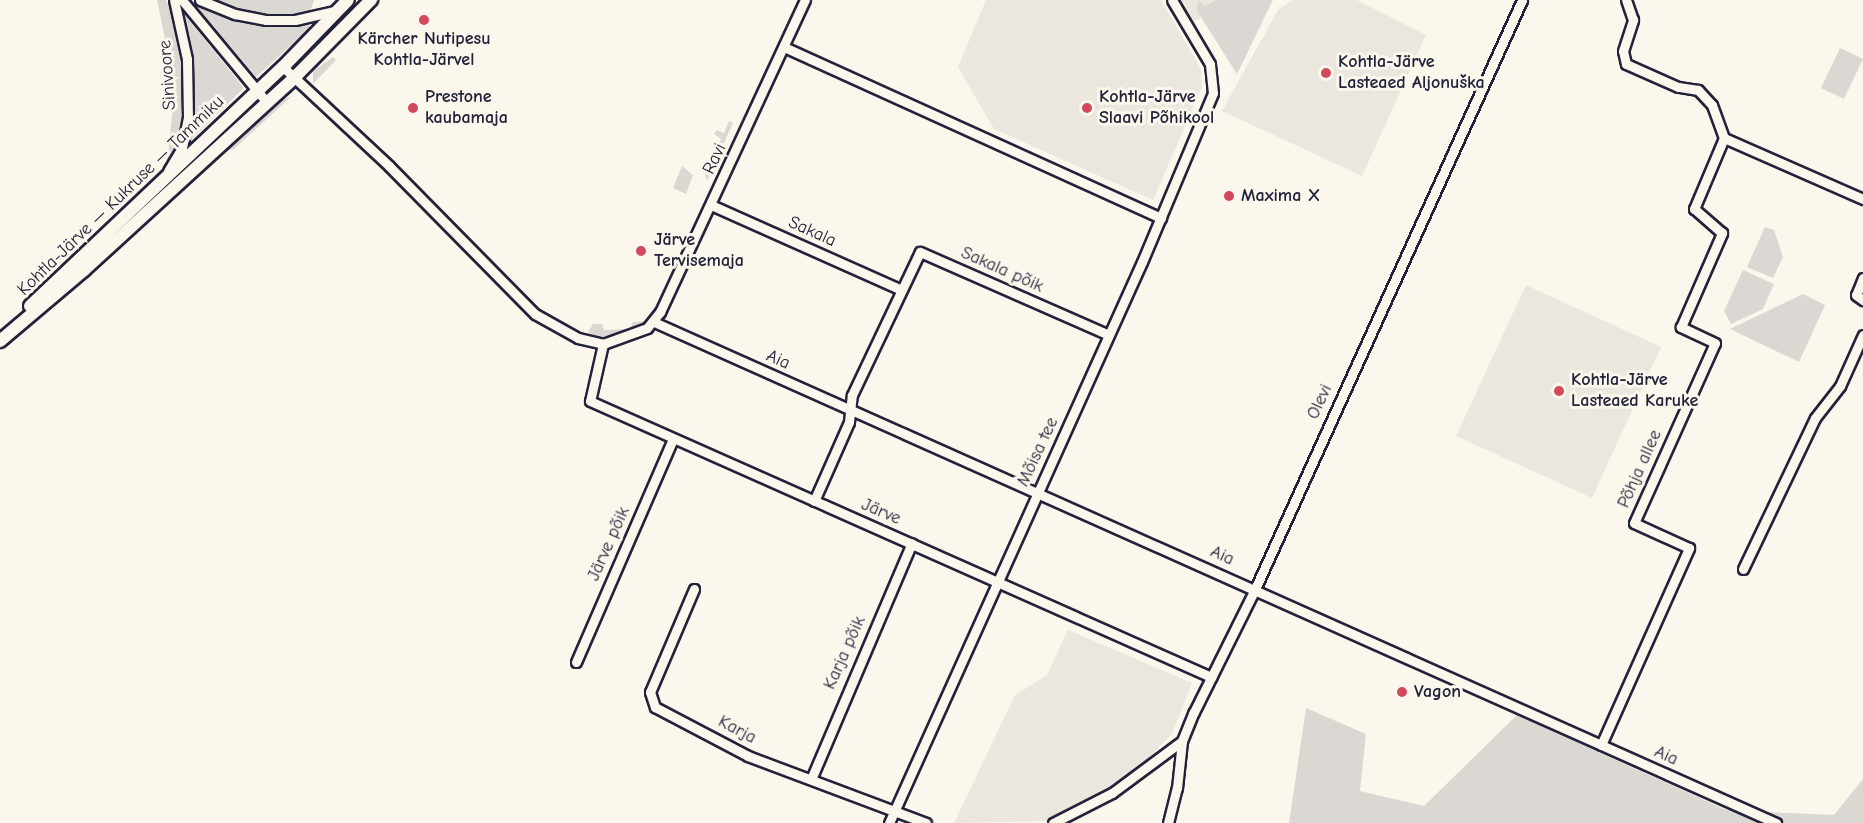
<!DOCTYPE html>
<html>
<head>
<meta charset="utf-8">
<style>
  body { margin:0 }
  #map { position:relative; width:1863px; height:823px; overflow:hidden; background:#fbf7ec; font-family:"Comic Neue",sans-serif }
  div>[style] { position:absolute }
  .built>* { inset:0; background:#ebe7df }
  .green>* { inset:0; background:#dbd8d3 }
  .roads { filter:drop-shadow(2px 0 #22223b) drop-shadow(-2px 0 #22223b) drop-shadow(0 2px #22223b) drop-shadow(0 -2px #22223b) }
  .minor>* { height:9px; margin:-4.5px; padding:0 4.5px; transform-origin:4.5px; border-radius:4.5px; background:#fbf7ec }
  .secondary>* { height:12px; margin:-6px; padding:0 6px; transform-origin:6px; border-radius:6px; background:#fbf7ec }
  .dots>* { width:16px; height:16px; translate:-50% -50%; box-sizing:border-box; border:3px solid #fbf7ec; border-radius:50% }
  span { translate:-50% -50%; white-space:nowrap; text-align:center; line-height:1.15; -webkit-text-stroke:6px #fbf7ec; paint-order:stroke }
  .poi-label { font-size:18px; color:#22223b; font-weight:700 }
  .left { translate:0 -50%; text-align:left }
  .street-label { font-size:18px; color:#22223b }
</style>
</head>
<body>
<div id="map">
  <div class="built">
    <i style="clip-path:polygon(986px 0,1161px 0,1201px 69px,1202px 87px,1153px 200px,994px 129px,958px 67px)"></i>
    <i style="clip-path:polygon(1180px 0,1227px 0,1194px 22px)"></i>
    <i style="clip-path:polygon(1293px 0,1357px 0,1426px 35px,1362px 176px,1222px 111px,1278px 10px)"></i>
    <i style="clip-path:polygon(1526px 285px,1661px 347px,1592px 498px,1456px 436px)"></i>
    <i style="clip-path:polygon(1068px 630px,1192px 683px,1172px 734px,1139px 768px,1099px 796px,1050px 821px,954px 823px,1015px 695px,1047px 675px)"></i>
  </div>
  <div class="green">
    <i style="clip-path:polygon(157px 0,166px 0,174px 18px,183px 72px,183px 132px,181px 143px,167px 162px,175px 87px)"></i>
    <i style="clip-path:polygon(212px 0,314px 0,310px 12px,288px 16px,252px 13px)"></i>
    <i style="clip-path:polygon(1198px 0,1205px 6px,1216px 0,1273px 0,1237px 74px,1197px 11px)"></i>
    <i style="clip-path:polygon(195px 4px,253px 24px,308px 24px,310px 28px,256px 77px)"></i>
    <i style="clip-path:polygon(183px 13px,244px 88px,192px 139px,195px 87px)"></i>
    <i style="clip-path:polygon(1840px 48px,1863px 59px,1844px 99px,1821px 88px)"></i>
    <i style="clip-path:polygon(333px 57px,336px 60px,313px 84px,313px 71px)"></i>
    <i style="clip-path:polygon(292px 96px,234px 149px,227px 151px,280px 101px)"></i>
    <i style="clip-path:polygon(729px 121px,733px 123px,707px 181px,705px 175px,721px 139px,714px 134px,717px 130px,724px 133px)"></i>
    <i style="clip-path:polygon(682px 166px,693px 175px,686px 194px,673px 188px)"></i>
    <i style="clip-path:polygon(1765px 227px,1774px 230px,1783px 257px,1773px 278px,1747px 267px)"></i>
    <i style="clip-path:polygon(1743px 270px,1774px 284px,1763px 309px,1731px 324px,1724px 311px)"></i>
    <i style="clip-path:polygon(1803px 294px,1825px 305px,1799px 362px,1730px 329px)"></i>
    <i style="clip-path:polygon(646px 321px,630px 331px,597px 338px,588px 332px,593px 324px,602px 324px,604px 330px,630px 329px,633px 322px)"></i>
    <i style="clip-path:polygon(1306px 708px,1366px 734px,1360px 791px,1424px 806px,1517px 715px,1726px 810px,1834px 815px,1863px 779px,1863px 823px,1289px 823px)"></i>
  </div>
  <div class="roads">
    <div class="minor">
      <i style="left:182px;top:0;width:131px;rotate:50.3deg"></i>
      <i style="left:200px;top:0;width:38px;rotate:22deg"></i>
      <i style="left:235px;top:14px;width:32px;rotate:11deg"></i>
      <i style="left:266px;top:20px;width:29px"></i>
      <i style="left:295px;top:20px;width:44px;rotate:-13.1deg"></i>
      <i style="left:784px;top:47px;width:414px;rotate:24.4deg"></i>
      <i style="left:283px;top:67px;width:145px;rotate:43deg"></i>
      <i style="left:389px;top:166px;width:208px;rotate:45.4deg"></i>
      <i style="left:535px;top:314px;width:49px;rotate:29.2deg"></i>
      <i style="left:578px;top:338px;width:26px;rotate:13deg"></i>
      <i style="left:603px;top:344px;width:47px;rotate:-20deg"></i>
      <i style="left:647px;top:328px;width:21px;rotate:-51deg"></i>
      <i style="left:660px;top:312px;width:344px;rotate:-65.1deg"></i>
      <i style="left:1724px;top:138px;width:152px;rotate:23.7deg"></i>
      <i style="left:168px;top:171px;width:27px;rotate:-59deg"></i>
      <i style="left:182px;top:148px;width:31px;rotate:-79deg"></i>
      <i style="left:188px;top:118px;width:59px;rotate:-91deg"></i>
      <i style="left:187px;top:59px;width:60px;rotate:-102.4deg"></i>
      <i style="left:711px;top:205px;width:207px;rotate:24deg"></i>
      <i style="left:1863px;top:278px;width:18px;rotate:112deg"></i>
      <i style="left:1856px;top:295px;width:9px;rotate:36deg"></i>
      <i style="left:654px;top:322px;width:1229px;rotate:24.06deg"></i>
      <i style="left:603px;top:344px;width:58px;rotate:102.8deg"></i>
      <i style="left:590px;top:401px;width:680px;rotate:23.96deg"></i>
      <i style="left:814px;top:501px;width:86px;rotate:-66.1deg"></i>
      <i style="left:849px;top:422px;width:27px;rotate:-84deg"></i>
      <i style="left:852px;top:395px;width:158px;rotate:-64.6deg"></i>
      <i style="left:920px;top:252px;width:206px;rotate:23.7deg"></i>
      <i style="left:1743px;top:569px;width:167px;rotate:-64.5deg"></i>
      <i style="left:1815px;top:418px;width:41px;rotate:-52deg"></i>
      <i style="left:1840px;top:386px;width:56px;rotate:-65.7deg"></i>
      <i style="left:694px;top:589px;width:112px;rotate:113.1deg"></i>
      <i style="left:650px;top:692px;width:16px;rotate:72deg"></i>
      <i style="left:655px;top:707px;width:105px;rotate:27.8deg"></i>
      <i style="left:748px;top:756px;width:190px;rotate:20.6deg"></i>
      <i style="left:576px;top:662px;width:243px;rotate:-66.5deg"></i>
      <i style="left:1601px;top:745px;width:216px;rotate:-65.9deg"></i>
      <i style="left:1689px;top:548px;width:60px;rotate:-155.6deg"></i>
      <i style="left:1634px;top:523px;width:197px;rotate:-65.8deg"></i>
      <i style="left:1715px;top:343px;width:38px;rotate:-155deg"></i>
      <i style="left:1681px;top:327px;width:103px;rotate:-66.4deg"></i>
      <i style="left:1722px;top:233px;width:37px;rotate:-139deg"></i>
      <i style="left:1694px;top:209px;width:77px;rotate:-67.1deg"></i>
      <i style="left:1724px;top:138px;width:35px;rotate:-110deg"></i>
      <i style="left:1712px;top:105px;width:21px;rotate:-133deg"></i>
      <i style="left:1698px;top:90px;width:20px;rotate:-171deg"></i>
      <i style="left:1678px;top:87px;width:57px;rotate:-156.1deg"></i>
      <i style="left:1626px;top:64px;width:13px;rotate:-103deg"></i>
      <i style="left:1623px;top:51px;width:33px;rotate:-72deg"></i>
      <i style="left:1633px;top:20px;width:21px;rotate:-109deg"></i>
      <i style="left:812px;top:777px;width:254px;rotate:-66.9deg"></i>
      <i style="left:889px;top:823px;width:615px;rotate:-65.73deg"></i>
      <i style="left:1142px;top:262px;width:183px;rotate:-67.2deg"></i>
      <i style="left:1213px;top:93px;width:29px;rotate:-96deg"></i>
      <i style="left:1210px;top:64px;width:74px;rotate:-120.7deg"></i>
      <i style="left:1053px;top:823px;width:66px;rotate:-27deg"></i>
      <i style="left:1112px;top:793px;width:87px;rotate:-36.6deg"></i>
      <i style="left:1168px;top:823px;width:36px;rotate:-76deg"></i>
      <i style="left:1177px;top:788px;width:47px;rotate:-83.9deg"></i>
      <i style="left:1182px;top:741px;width:31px;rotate:-68deg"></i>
      <i style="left:1194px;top:712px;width:137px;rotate:-63.6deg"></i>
      <i style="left:1255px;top:589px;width:647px;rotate:-65.61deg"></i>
    </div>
    <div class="secondary">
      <i style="left:30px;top:306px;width:348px;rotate:-43.4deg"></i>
      <i style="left:283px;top:67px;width:93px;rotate:-45.9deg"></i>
      <i style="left:0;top:341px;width:110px;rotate:-40.2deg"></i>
      <i style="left:84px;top:270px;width:285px;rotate:-42.4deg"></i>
      <i style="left:294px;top:78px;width:110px;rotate:-45.4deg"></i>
    </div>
  </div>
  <div class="dots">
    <i style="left:424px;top:20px;background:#d1495b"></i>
    <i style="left:1326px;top:73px;background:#d1495b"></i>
    <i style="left:413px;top:108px;background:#d1495b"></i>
    <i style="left:1087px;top:108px;background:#d1495b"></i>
    <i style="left:1229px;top:196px;background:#d1495b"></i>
    <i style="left:641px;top:251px;background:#d1495b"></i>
    <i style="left:1559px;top:391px;background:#d1495b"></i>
    <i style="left:1402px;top:692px;background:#d1495b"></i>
  </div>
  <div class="poi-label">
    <span style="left:424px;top:50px">Kärcher Nutipesu<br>Kohtla-Järvel</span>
    <span class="left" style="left:1338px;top:73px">Kohtla-Järve<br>Lasteaed Aljonuška</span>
    <span class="left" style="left:425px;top:108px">Prestone<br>kaubamaja</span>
    <span class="left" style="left:1099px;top:108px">Kohtla-Järve<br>Slaavi Põhikool</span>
    <span class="left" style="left:1241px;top:196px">Maxima X</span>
    <span class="left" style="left:654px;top:251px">Järve<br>Tervisemaja</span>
    <span class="left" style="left:1571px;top:391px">Kohtla-Järve<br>Lasteaed Karuke</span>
    <span class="left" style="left:1414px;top:692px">Vagon</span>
  </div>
  <div class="street-label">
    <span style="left:168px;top:75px;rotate:-94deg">Sinivoore</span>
    <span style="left:715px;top:159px;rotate:-65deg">Ravi</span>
    <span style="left:121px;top:196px;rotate:-44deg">Kohtla-Järve — Kukruse — Tammiku</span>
    <span style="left:812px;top:232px;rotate:24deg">Sakala</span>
    <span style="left:1002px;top:270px;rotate:24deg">Sakala põik</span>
    <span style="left:778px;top:360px;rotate:24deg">Aia</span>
    <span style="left:1320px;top:402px;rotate:-65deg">Olevi</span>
    <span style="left:1038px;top:452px;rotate:-65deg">Mõisa tee</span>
    <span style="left:1640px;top:469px;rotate:-66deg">Põhja allee</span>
    <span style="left:881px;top:512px;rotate:23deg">Järve</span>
    <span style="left:609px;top:544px;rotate:-66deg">Järve põik</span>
    <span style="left:1222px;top:556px;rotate:24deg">Aia</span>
    <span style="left:845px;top:653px;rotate:-66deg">Karja põik</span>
    <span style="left:737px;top:730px;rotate:28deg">Karja</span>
    <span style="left:1666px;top:756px;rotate:24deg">Aia</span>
  </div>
</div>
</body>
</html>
